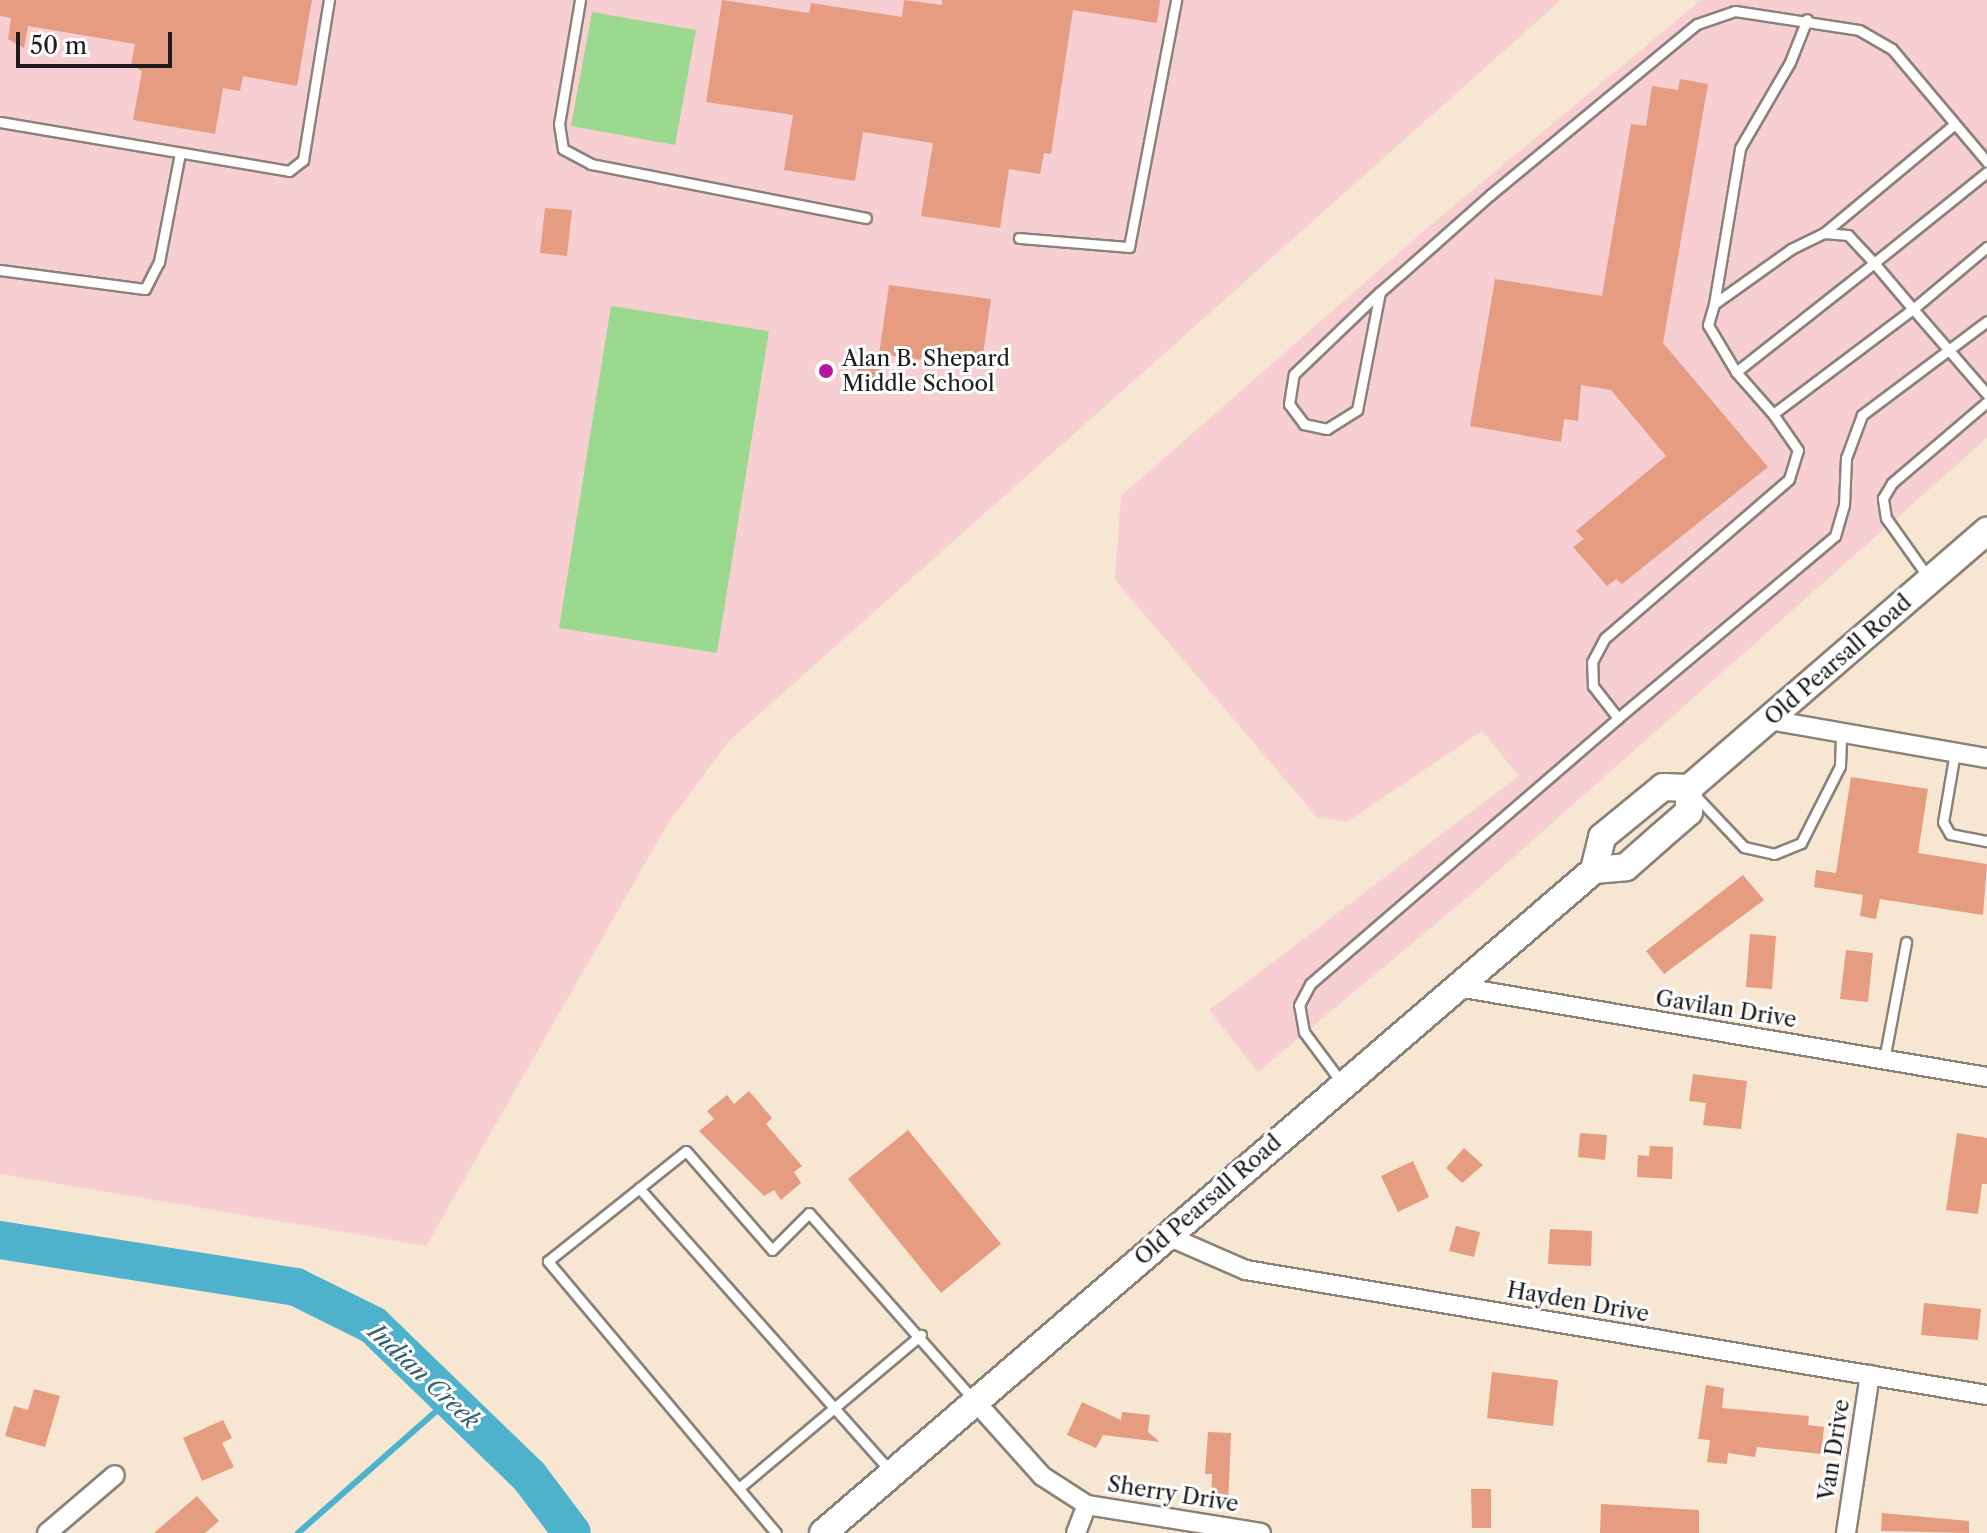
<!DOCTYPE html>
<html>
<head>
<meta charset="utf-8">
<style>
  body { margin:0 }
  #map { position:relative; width:1987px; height:1533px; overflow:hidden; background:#f7e7d2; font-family:"Libre Caslon Text",serif }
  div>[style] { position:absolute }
  .built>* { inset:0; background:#f7cfd2 }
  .green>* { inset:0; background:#9bd98e }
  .stream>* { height:6px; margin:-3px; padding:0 3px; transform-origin:3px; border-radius:3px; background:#4eb2cd }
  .river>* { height:38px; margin:-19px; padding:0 19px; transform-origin:19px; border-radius:19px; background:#4eb2cd }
  .building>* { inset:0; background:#e59c81 }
  .roads { filter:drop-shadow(2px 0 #8a8277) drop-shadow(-2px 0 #8a8277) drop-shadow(0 2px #8a8277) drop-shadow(0 -2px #8a8277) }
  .service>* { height:9px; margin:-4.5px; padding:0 4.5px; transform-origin:4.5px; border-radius:4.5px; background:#fff }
  .minor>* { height:18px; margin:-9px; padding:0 9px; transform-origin:9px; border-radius:9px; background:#fff }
  .secondary>* { height:26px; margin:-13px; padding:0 13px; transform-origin:13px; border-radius:13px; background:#fff }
  .dots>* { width:22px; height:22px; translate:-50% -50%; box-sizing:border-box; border:4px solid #fff; border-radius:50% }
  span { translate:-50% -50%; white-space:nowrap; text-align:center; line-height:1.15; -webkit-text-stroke:6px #fff; paint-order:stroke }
  .poi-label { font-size:22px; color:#1c1c1c }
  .left { translate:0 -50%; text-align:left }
  .street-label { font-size:22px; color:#1c1c1c }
  .water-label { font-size:24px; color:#32606c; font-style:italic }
  .scale { position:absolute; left:16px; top:32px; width:156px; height:36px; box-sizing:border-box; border:4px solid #1c1c1c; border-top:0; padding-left:10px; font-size:24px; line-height:28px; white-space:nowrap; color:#1c1c1c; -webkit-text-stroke:6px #fff; paint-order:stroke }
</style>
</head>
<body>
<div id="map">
  <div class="built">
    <i style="clip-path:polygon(0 0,1561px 0,728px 742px,667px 825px,426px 1246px,0 1174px)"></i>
    <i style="clip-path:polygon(1701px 0,1987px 0,1987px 438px,1481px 886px,1258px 1072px,1209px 1010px,1519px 776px,1482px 731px,1347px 822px,1317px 817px,1115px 580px,1121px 496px,1426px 229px)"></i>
  </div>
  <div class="green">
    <i style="clip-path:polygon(592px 12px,696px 30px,675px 145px,571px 126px)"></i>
    <i style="clip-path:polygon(611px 306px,769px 331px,717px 653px,559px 628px)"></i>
  </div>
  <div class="stream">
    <i style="left:298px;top:1533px;width:203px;rotate:-41.4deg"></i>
  </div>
  <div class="river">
    <i style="left:0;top:1240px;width:300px;rotate:9deg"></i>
    <i style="left:296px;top:1287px;width:86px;rotate:26.3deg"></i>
    <i style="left:373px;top:1325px;width:217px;rotate:44.1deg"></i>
    <i style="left:529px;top:1476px;width:71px;rotate:53deg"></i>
  </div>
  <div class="building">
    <i style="clip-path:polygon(0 0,312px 0,297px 86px,243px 76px,240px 91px,223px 88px,215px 134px,133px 120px,142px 71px,131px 65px,135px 44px,28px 26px,24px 48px,8px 39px,11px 18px,0 16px)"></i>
    <i style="clip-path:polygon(722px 0,809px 13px,811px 3px,902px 17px,904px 0,942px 5px,942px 0,1160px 0,1157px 23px,1073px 10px,1051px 154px,1044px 153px,1040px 174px,1009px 169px,1000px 228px,921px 216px,933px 143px,863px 132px,855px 181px,784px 170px,793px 115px,706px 102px)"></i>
    <i style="clip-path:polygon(1680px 79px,1708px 84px,1663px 343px,1768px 467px,1622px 584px,1616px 579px,1607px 586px,1573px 547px,1584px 539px,1576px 531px,1666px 456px,1611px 390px,1581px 385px,1578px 421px,1564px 419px,1561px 442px,1470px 426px,1495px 279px,1602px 296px,1631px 124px,1646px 126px,1652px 86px,1678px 90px)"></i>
    <i style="clip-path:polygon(545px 208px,572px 210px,567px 256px,540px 253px)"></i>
    <i style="clip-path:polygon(889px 285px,991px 299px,981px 368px,879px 354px)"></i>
    <i style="clip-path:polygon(858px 363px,884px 366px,882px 390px,855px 387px)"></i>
    <i style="clip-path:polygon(1851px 777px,1928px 789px,1918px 853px,1987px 864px,1983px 915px,1880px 899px,1876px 919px,1860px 916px,1863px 895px,1814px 887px,1816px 870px,1836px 873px)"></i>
    <i style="clip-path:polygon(1743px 875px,1764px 900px,1664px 974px,1646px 951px)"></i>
    <i style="clip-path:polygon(1750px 934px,1776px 936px,1772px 989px,1746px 987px)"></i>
    <i style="clip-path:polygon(1846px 950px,1873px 953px,1868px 1002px,1840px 999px)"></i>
    <i style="clip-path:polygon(1693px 1074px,1747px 1081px,1741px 1129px,1703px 1125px,1706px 1103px,1689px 1101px)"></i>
    <i style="clip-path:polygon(749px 1091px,772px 1118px,766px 1124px,802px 1166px,794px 1172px,801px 1183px,781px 1200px,774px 1190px,764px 1196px,699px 1131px,714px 1119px,707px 1111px,727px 1095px,734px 1104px)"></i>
    <i style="clip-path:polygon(908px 1130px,1001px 1244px,941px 1293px,848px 1179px)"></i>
    <i style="clip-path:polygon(1580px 1133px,1607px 1135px,1605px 1160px,1578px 1157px)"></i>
    <i style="clip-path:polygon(1957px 1133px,1987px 1138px,1987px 1184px,1982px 1184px,1978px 1214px,1946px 1210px)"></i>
    <i style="clip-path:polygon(1650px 1146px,1673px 1147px,1672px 1179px,1637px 1177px,1638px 1155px,1649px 1156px)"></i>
    <i style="clip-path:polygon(1464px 1148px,1483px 1165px,1462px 1183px,1446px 1168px)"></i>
    <i style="clip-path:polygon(1413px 1161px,1429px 1197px,1398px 1212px,1381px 1176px)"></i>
    <i style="clip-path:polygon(1456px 1226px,1480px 1232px,1474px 1257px,1449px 1251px)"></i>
    <i style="clip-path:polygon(1550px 1229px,1592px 1231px,1591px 1266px,1548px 1264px)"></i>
    <i style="clip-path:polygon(1924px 1303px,1981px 1309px,1978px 1340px,1921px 1335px)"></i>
    <i style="clip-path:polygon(1492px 1372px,1558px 1380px,1553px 1426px,1487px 1418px)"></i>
    <i style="clip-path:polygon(1706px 1385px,1724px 1388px,1722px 1408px,1809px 1416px,1808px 1425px,1824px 1427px,1821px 1454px,1757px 1447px,1755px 1457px,1728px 1453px,1727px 1464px,1707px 1462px,1710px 1440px,1698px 1439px)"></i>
    <i style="clip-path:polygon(34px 1389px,60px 1396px,45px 1447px,5px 1436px,14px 1406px,28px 1410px)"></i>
    <i style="clip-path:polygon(1082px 1402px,1121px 1420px,1122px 1412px,1150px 1415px,1148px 1432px,1160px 1442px,1103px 1435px,1096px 1448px,1067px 1435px)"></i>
    <i style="clip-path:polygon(223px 1420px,232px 1438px,222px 1443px,234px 1467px,202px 1481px,183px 1438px)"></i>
    <i style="clip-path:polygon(1208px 1432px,1231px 1433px,1228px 1507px,1211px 1506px,1212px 1474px,1205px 1474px)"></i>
    <i style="clip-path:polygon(1471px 1489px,1491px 1489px,1491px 1528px,1472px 1528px)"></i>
    <i style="clip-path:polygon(197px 1496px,219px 1521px,205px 1533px,154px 1533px)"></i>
    <i style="clip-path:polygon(1601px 1504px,1699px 1510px,1699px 1533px,1600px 1533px)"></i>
    <i style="clip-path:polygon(1882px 1513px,1969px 1521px,1969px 1533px,1881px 1531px)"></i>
  </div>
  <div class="roads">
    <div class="service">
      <i style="left:580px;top:0;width:126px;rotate:99.6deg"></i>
      <i style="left:559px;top:124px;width:25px;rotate:81deg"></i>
      <i style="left:563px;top:149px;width:32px;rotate:28deg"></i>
      <i style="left:591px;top:164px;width:280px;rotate:11.1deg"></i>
      <i style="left:0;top:122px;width:293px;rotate:9.6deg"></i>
      <i style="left:289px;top:171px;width:18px;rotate:-38deg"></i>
      <i style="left:303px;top:160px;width:162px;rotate:-80.8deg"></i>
      <i style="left:1824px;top:233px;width:170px;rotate:-39.8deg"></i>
      <i style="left:1019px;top:238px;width:110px;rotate:4.7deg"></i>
      <i style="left:1129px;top:247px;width:251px;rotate:-79.2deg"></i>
      <i style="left:0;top:270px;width:146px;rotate:7.5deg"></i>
      <i style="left:145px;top:289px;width:30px;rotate:-63deg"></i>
      <i style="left:159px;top:262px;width:111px;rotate:-79.1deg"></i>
      <i style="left:1380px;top:292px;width:120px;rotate:101deg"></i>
      <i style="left:1357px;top:410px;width:36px;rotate:148deg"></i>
      <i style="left:1327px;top:429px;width:24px;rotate:-168deg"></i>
      <i style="left:1304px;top:424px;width:25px;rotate:-127deg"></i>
      <i style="left:1289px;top:404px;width:30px;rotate:-81deg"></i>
      <i style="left:1294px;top:374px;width:103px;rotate:-43.8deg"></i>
      <i style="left:1368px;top:303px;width:16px;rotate:-43deg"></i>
      <i style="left:1380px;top:292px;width:28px;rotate:-41deg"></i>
      <i style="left:1401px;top:274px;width:119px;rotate:-41.6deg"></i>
      <i style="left:1490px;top:195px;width:268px;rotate:-39.6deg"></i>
      <i style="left:1697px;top:24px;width:40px;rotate:-18.9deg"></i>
      <i style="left:1735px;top:11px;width:125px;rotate:8.7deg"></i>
      <i style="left:1859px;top:30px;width:38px;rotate:30deg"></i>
      <i style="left:1892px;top:49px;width:148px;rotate:49.9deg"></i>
      <i style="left:1714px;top:304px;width:158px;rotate:-80.5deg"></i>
      <i style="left:1740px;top:148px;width:99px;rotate:-59.8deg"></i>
      <i style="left:1790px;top:62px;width:46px;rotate:-68.4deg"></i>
      <i style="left:1736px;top:372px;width:55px;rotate:-120.8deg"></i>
      <i style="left:1708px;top:325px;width:22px;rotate:-74deg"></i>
      <i style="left:1714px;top:304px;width:95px;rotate:-35.5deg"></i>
      <i style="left:1791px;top:249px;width:37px;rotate:-26deg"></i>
      <i style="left:1824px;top:233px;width:24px;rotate:5deg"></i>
      <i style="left:1848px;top:235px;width:38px;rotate:47deg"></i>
      <i style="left:1874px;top:263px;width:145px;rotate:-38.8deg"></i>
      <i style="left:1773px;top:414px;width:56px;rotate:-131.4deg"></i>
      <i style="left:1736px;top:372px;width:176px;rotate:-38.3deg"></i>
      <i style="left:1874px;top:263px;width:60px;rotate:49.7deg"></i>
      <i style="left:1913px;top:309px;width:97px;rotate:-40deg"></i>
      <i style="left:1928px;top:577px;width:72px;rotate:-125.4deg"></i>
      <i style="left:1886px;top:518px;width:20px;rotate:-99deg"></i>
      <i style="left:1883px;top:498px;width:17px;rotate:-59deg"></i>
      <i style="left:1892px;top:483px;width:125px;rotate:-40.5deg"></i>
      <i style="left:1618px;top:718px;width:283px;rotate:-40deg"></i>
      <i style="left:1835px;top:536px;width:32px;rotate:-74deg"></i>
      <i style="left:1844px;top:505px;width:47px;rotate:-87.6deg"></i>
      <i style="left:1846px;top:458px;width:46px;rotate:-69.6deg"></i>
      <i style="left:1862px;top:415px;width:156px;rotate:-36.9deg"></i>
      <i style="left:1955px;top:752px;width:71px;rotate:99.7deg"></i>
      <i style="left:1943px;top:822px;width:14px;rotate:60deg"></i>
      <i style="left:1950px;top:834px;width:38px;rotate:11deg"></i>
      <i style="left:1694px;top:794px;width:73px;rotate:46.7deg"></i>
      <i style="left:1744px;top:847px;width:31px;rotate:13deg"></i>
      <i style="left:1774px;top:854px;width:29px;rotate:-22deg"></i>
      <i style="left:1801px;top:843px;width:86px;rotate:-63.1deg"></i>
      <i style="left:1840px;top:766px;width:34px;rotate:-88deg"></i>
      <i style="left:1884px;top:1060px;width:120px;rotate:-79.4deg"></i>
      <i style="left:1342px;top:1083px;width:64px;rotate:-126.7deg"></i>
      <i style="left:1304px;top:1032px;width:27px;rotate:-100deg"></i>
      <i style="left:1299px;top:1005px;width:24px;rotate:-62deg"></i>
      <i style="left:1310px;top:984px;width:407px;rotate:-40.8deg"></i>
      <i style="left:1618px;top:718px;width:41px;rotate:-128deg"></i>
      <i style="left:1593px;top:686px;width:24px;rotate:-92deg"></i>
      <i style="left:1592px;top:662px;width:27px;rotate:-62deg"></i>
      <i style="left:1605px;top:638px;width:243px;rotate:-40.8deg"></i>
      <i style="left:1789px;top:479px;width:30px;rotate:-73deg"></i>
      <i style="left:1798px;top:450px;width:44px;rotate:-124.8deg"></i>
      <i style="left:1773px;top:414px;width:175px;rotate:-36.9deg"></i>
      <i style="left:1913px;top:309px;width:113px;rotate:49deg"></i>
      <i style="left:639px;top:1188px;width:378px;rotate:48.4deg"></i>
      <i style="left:739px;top:1488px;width:238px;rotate:-40.1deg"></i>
      <i style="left:776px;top:1533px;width:355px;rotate:-130deg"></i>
      <i style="left:548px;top:1261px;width:176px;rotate:-38.6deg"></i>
      <i style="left:686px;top:1151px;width:131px;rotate:49deg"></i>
      <i style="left:772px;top:1250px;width:52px;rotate:-45deg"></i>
      <i style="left:809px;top:1213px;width:248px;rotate:48.6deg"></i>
    </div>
    <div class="minor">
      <i style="left:1769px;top:720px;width:221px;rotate:9.9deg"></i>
      <i style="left:1458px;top:987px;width:537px;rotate:9.66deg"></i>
      <i style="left:1168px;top:1236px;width:85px;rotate:23.6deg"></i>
      <i style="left:1246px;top:1270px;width:751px;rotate:9.58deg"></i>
      <i style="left:975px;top:1401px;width:101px;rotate:48.2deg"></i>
      <i style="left:1042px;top:1476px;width:54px;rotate:32.8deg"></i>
      <i style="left:1087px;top:1505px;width:176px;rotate:9.1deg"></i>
      <i style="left:47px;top:1533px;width:89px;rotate:-40.5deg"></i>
      <i style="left:1076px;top:1533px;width:30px;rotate:-69deg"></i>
      <i style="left:1846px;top:1533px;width:160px;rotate:-81.4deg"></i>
    </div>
    <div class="secondary">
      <i style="left:1594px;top:870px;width:34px;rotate:-76deg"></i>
      <i style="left:1602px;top:837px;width:79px;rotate:-39.3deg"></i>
      <i style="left:1663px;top:787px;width:26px;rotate:2deg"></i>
      <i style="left:1689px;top:788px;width:394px;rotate:-40.8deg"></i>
      <i style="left:823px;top:1533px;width:1017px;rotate:-40.69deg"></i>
      <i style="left:1594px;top:870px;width:32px;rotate:-5deg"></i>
      <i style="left:1626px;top:867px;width:45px;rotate:-41.4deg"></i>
      <i style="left:1660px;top:837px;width:38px;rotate:-41deg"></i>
      <i style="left:1689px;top:812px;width:24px;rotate:-90deg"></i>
    </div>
  </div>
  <div class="dots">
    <i style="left:826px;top:371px;background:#b5179e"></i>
  </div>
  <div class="poi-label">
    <span class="left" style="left:842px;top:371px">Alan B. Shepard<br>Middle School</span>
  </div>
  <div class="street-label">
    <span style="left:1838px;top:660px;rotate:-41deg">Old Pearsall Road</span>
    <span style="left:1726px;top:1009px;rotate:9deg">Gavilan Drive</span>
    <span style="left:1208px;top:1200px;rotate:-41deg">Old Pearsall Road</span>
    <span style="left:1578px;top:1302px;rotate:10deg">Hayden Drive</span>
    <span style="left:1834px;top:1450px;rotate:-81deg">Van Drive</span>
    <span style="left:1173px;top:1494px;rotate:9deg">Sherry Drive</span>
  </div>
  <div class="water-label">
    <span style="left:424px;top:1376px;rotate:43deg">Indian Creek</span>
  </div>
  <div class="scale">50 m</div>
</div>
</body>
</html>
